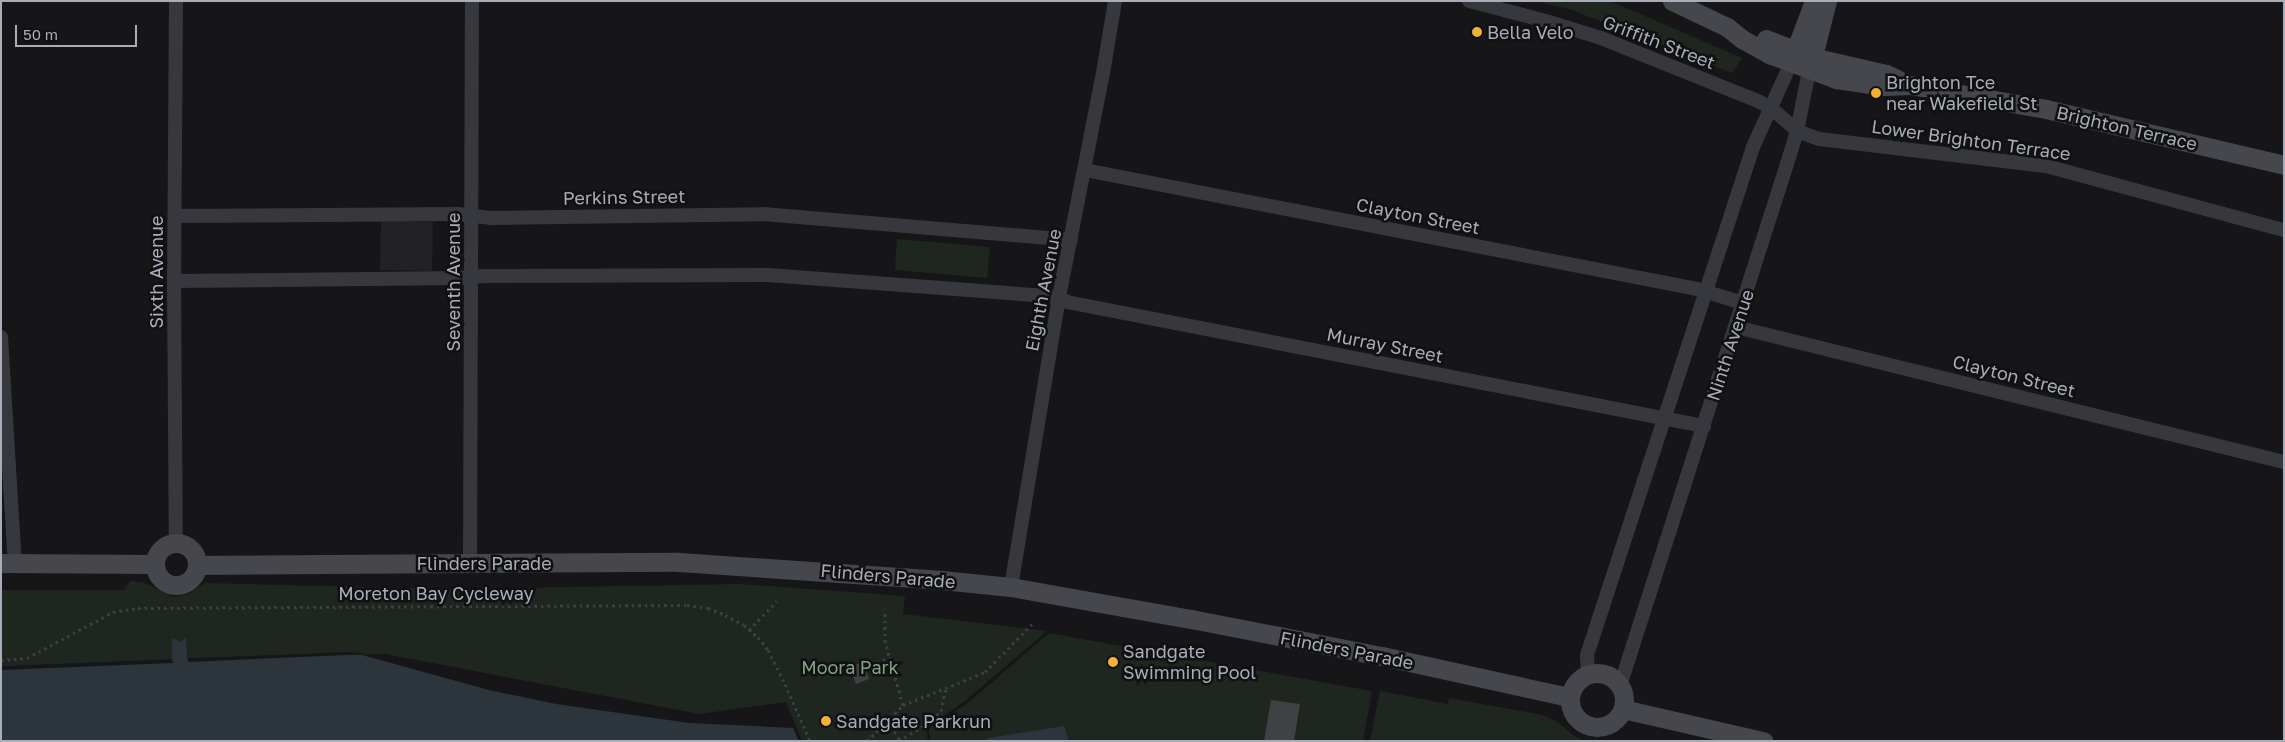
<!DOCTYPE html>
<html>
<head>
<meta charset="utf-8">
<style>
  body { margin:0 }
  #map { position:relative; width:2285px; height:742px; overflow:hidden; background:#161618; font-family:"Golos Text",sans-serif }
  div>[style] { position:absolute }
  .built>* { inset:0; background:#222225 }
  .green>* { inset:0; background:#1e261f }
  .water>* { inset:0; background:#2c353c }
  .pier>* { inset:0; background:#161618 }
  .building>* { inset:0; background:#404145 }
  .path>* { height:3px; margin-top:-1.5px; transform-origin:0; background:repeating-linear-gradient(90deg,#3d3f44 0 2.5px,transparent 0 6.5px) }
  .street>* { height:14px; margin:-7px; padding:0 7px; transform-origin:7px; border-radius:7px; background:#37383d }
  .secondary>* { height:19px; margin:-9.5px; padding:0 9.5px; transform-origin:9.5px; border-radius:9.5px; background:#45474d }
  .secondary>.ring { margin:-9.5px; padding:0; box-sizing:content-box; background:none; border:19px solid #45474d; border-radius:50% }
  .dots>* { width:14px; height:14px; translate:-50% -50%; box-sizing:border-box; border:2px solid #111113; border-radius:50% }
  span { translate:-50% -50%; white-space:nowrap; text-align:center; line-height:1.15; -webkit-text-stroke:5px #111113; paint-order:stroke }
  .poi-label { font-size:18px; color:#a8adb8 }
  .left { translate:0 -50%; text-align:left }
  .street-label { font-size:18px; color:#a8adb8 }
  .park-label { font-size:18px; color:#7fa381 }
  .frame { position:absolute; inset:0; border:2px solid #a8adb8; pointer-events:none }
  .scale { position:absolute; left:15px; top:25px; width:122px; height:22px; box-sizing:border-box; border:2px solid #a8adb8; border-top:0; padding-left:6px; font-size:15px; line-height:18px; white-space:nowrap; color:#a8adb8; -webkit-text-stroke:4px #111113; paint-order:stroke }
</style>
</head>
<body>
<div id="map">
  <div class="built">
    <i style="clip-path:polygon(381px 221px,433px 222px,432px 271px,380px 270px)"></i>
  </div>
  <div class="green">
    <i style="clip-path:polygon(1536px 1px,1610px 1px,1742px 58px,1732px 73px,1572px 10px)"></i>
    <i style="clip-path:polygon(897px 239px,990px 247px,987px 278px,895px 270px)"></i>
    <i style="clip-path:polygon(130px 581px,143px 582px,173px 597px,188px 594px,205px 583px,445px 589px,740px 584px,905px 596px,903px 614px,1047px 631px,965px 701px,926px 728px,928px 741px,802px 741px,786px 702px,700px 714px,385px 654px,1px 672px,1px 590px,124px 590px)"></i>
    <i style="clip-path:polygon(1049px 633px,1372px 691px,1363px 741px,1069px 741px,1063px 727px,988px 738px,984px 741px,931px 741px,928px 729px,968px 703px)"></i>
    <i style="clip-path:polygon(1380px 691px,1448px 704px,1449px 698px,1543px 715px,1559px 723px,1574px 736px,1585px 741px,1370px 741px)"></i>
  </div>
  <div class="water">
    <i style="clip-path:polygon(186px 637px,187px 658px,317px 653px,362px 655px,489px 690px,556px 704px,689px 723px,793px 728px,799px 741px,1px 741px,1px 666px,172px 659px,172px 638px,180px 642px)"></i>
    <i style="clip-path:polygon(1064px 726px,1069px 741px,984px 741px,988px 738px)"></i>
  </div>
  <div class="pier">
    <i style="clip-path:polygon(349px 652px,368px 654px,189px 662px,187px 658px)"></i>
    <i style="clip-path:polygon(172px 659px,173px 663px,1px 670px,1px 666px)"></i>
  </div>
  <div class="building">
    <i style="clip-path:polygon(863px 662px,869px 679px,856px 684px,850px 667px)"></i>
    <i style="clip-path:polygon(1271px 700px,1300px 704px,1294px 741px,1264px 741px)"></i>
  </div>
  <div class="path">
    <i style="left:749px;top:630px;width:40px;rotate:-46deg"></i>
    <i style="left:1px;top:660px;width:26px;rotate:-4deg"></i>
    <i style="left:27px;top:658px;width:98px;rotate:-28.1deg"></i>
    <i style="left:113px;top:612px;width:25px;rotate:-9deg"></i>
    <i style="left:138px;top:608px;width:549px;rotate:-0.31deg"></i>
    <i style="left:687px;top:605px;width:21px;rotate:8deg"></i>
    <i style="left:708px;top:608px;width:18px;rotate:22deg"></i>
    <i style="left:725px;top:615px;width:21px;rotate:28deg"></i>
    <i style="left:744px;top:625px;width:18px;rotate:41deg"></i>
    <i style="left:758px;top:637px;width:16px;rotate:52deg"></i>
    <i style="left:768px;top:650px;width:38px;rotate:63deg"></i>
    <i style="left:785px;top:684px;width:62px;rotate:66.3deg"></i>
    <i style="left:864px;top:666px;width:28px;rotate:-17deg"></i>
    <i style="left:903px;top:705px;width:88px;rotate:-21.9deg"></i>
    <i style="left:985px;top:672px;width:67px;rotate:-45.6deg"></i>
    <i style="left:888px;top:720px;width:22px;rotate:60deg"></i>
    <i style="left:867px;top:741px;width:51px;rotate:-45deg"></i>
    <i style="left:903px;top:705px;width:66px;rotate:-105.9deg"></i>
    <i style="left:885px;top:642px;width:33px;rotate:-90deg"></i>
    <i style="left:899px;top:741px;width:39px;rotate:-32deg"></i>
    <i style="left:932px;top:720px;width:13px;rotate:-45deg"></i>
    <i style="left:941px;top:711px;width:24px;rotate:-78deg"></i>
  </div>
  <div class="street">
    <i style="left:176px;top:1px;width:280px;rotate:90.4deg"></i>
    <i style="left:174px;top:281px;width:262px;rotate:89.6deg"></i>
    <i style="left:1469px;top:1px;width:80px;rotate:14.6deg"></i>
    <i style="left:1546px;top:21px;width:58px;rotate:17.2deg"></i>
    <i style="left:1601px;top:38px;width:171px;rotate:21.9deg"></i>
    <i style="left:1760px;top:102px;width:13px;rotate:29deg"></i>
    <i style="left:1771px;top:108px;width:35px;rotate:41deg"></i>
    <i style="left:1797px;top:131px;width:23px;rotate:20deg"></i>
    <i style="left:1819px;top:139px;width:229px;rotate:6.8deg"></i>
    <i style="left:2046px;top:166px;width:246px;rotate:15.1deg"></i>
    <i style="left:1085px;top:170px;width:623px;rotate:11deg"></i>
    <i style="left:1697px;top:289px;width:48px;rotate:16.9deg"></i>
    <i style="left:175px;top:216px;width:283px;rotate:-0.4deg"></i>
    <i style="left:458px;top:214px;width:34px;rotate:7deg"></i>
    <i style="left:492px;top:218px;width:271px;rotate:-0.8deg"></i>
    <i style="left:763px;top:214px;width:309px;rotate:4.8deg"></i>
    <i style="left:174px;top:281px;width:286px;rotate:-0.6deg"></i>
    <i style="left:460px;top:278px;width:23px;rotate:-5deg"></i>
    <i style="left:483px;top:276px;width:285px;rotate:-0.2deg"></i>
    <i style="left:768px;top:275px;width:292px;rotate:4.3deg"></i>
    <i style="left:1059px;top:297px;width:9px;rotate:32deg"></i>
    <i style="left:1067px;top:302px;width:649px;rotate:11.02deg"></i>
    <i style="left:1736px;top:327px;width:564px;rotate:13.84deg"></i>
    <i style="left:1px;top:337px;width:226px;rotate:86.5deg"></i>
    <i style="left:470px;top:563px;width:562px;rotate:-89.8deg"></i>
    <i style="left:1011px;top:587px;width:294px;rotate:-80.6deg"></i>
    <i style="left:1059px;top:297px;width:228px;rotate:-78.9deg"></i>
    <i style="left:1103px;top:73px;width:73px;rotate:-80.5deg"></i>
    <i style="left:1588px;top:674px;width:19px;rotate:-93deg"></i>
    <i style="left:1587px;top:655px;width:534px;rotate:-71.9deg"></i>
    <i style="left:1753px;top:147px;width:92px;rotate:-65.7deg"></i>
    <i style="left:1620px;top:686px;width:548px;rotate:-72.26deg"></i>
    <i style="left:1787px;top:164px;width:34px;rotate:-73deg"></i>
    <i style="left:1797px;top:131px;width:61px;rotate:-78.7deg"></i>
  </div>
  <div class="secondary">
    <i style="left:1672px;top:1px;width:61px;rotate:25.3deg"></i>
    <i style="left:1727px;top:27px;width:19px;rotate:39deg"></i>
    <i style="left:1742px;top:39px;width:31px;rotate:29deg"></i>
    <i style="left:1769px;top:54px;width:72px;rotate:20.5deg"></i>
    <i style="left:1836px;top:79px;width:49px;rotate:8.3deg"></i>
    <i style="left:1884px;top:86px;width:26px;rotate:-2deg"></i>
    <i style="left:1910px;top:85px;width:138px;rotate:10deg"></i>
    <i style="left:2046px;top:109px;width:244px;rotate:13.2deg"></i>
    <i style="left:1766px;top:39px;width:49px;rotate:21.4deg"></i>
    <i style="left:1812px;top:57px;width:76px;rotate:12.9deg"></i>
    <i style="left:1886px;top:74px;width:12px;rotate:24deg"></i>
    <i style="left:1791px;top:62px;width:65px;rotate:-69.3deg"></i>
    <i style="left:1810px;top:68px;width:69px;rotate:-75.8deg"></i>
    <i class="ring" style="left:155px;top:543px;width:23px;height:23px"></i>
    <i style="left:1px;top:563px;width:154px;rotate:0.4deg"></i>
    <i style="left:197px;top:565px;width:482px;rotate:-0.4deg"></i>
    <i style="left:679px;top:562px;width:264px;rotate:3.9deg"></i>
    <i style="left:942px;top:580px;width:69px;rotate:5.8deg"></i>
    <i style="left:1011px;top:587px;width:183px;rotate:10.1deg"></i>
    <i style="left:1191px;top:619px;width:195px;rotate:11deg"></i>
    <i style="left:1382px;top:656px;width:191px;rotate:12.4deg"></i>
    <i class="ring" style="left:1570px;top:673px;width:35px;height:35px"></i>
    <i style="left:1623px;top:709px;width:144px;rotate:12.9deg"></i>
  </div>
  <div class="dots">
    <i style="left:1477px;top:32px;background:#f2b134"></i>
    <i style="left:1876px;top:93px;background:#f2b134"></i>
    <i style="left:1113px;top:662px;background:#f2b134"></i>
    <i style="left:826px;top:721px;background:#f2b134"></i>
  </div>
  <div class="poi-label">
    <span class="left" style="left:1487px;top:32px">Bella Velo</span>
    <span class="left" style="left:1886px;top:93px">Brighton Tce<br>near Wakefield St</span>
    <span class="left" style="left:1123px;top:662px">Sandgate<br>Swimming Pool</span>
    <span class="left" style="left:836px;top:721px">Sandgate Parkrun</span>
  </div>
  <div class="street-label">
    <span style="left:1659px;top:42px;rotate:21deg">Griffith Street</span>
    <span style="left:2127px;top:128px;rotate:13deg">Brighton Terrace</span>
    <span style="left:1971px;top:140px;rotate:8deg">Lower Brighton Terrace</span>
    <span style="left:624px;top:197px;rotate:-1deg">Perkins Street</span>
    <span style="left:1418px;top:216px;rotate:11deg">Clayton Street</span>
    <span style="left:156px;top:272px;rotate:-90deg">Sixth Avenue</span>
    <span style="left:453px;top:282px;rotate:-90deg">Seventh Avenue</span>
    <span style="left:1043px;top:290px;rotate:-79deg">Eighth Avenue</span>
    <span style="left:1385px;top:345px;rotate:11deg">Murray Street</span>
    <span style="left:1730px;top:345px;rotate:-72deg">Ninth Avenue</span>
    <span style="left:2014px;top:376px;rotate:14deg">Clayton Street</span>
    <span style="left:484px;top:563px">Flinders Parade</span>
    <span style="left:888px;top:576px;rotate:5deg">Flinders Parade</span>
    <span style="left:436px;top:593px">Moreton Bay Cycleway</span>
    <span style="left:1347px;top:650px;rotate:11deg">Flinders Parade</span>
  </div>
  <div class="park-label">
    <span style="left:850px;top:667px">Moora Park</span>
  </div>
  <div class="frame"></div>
  <div class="scale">50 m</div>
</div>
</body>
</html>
